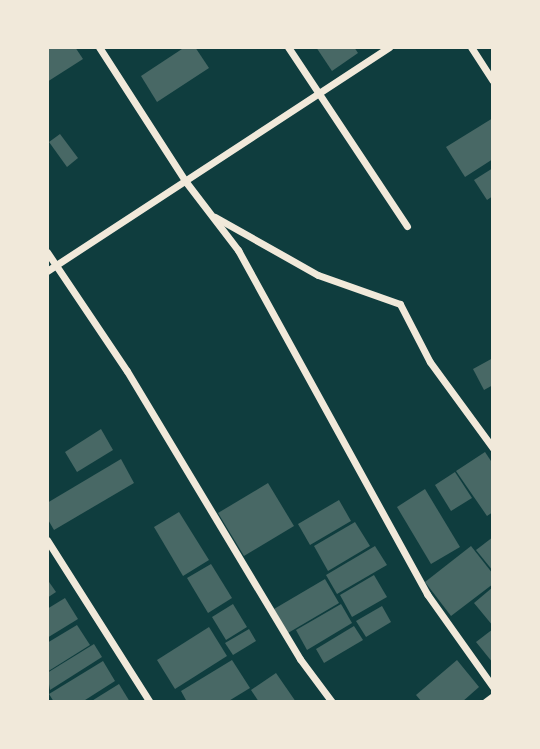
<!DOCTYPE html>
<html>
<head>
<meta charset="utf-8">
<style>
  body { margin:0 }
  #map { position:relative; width:540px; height:749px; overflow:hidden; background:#0f3d3e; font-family:"PT Sans Narrow",sans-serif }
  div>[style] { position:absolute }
  .building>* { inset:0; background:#486865 }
  .minor>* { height:7px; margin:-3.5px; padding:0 3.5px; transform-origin:3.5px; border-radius:3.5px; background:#f1e9da }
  span { translate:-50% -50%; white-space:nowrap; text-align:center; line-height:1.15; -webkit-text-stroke:5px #f1e9da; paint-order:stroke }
  .frame { position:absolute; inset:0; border:49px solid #f1e9da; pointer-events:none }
</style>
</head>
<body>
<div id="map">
  <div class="building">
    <i style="clip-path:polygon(47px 47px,75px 47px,83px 59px,47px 82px)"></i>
    <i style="clip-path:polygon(185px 47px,195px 47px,209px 68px,157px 102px,141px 76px)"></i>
    <i style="clip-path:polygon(316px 47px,354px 47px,358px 53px,332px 71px)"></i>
    <i style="clip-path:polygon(493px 118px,493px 159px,465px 177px,446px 147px)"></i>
    <i style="clip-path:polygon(60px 134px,78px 158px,67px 167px,49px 142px)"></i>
    <i style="clip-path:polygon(493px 168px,493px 196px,487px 200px,474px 180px)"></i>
    <i style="clip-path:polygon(493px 358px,493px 385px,484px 390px,473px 369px)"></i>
    <i style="clip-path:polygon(101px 429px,113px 450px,77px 472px,65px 452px)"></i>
    <i style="clip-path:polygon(485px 452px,493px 464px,493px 512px,487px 516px,456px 471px)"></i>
    <i style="clip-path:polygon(121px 459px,134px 483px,54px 530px,47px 518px,47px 503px)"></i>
    <i style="clip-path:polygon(455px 472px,472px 498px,451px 511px,435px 485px)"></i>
    <i style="clip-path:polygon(268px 483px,294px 526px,244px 556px,218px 513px)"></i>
    <i style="clip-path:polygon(425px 489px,460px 547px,431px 564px,397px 507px)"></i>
    <i style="clip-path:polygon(339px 500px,351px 521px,310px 545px,298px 524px)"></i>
    <i style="clip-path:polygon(179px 512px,209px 560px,183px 576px,154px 527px)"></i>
    <i style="clip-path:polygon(355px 522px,370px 546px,328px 571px,314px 546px)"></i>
    <i style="clip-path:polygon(493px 537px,493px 571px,476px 550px)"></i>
    <i style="clip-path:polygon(375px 546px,387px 565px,337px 594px,326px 575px)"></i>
    <i style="clip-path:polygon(471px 546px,493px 574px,493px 584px,451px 616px,425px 582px)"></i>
    <i style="clip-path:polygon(211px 564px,232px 598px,208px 613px,187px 578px)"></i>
    <i style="clip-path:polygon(374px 575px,387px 597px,352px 617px,340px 595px)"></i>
    <i style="clip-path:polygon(47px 579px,56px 592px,47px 598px)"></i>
    <i style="clip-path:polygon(325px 579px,339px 603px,288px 633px,274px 609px)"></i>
    <i style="clip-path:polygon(493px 587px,493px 626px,474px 603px)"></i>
    <i style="clip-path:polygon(65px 598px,78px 619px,47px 638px,47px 609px)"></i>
    <i style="clip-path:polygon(233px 604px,247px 627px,226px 640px,212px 617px)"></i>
    <i style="clip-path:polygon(341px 604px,352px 623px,307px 650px,296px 630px)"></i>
    <i style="clip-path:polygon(382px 606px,391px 622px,366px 637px,356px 621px)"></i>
    <i style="clip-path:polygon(77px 625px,90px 645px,47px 672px,47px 643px)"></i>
    <i style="clip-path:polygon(354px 626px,363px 640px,324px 663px,316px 649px)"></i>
    <i style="clip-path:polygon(209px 627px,227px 656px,175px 689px,157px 660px)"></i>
    <i style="clip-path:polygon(249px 629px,256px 641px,233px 655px,225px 643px)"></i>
    <i style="clip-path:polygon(493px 629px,493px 663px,476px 642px)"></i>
    <i style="clip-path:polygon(94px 644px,102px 657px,50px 690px,47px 673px)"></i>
    <i style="clip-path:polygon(232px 660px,250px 688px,227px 702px,187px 702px,181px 691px)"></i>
    <i style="clip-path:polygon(457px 660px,479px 687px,462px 702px,422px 702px,416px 695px)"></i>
    <i style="clip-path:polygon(103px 661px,115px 681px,82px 702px,54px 702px,49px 694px)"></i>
    <i style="clip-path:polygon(276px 673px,296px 702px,259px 702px,251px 690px)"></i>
    <i style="clip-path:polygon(119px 684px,130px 702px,90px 702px)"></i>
  </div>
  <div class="minor">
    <i style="left:99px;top:47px;width:161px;rotate:57.2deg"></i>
    <i style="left:186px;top:182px;width:86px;rotate:52.6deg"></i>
    <i style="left:238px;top:250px;width:393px;rotate:61.2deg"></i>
    <i style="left:427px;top:594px;width:114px;rotate:54.6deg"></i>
    <i style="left:288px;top:47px;width:215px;rotate:56.4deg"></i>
    <i style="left:471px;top:47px;width:40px;rotate:57.1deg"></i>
    <i style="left:215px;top:217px;width:118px;rotate:29.4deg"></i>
    <i style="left:318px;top:275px;width:87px;rotate:19.5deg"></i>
    <i style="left:400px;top:304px;width:65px;rotate:62.7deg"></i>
    <i style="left:430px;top:362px;width:107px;rotate:53.8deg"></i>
    <i style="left:47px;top:252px;width:143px;rotate:56.1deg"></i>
    <i style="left:127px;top:371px;width:336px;rotate:59deg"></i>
    <i style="left:300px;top:659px;width:54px;rotate:53.3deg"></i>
    <i style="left:47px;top:271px;width:409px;rotate:-33.2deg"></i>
    <i style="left:47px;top:540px;width:192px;rotate:57.6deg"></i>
    <i style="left:485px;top:702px;width:10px;rotate:-37deg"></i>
  </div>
  <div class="frame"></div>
</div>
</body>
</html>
